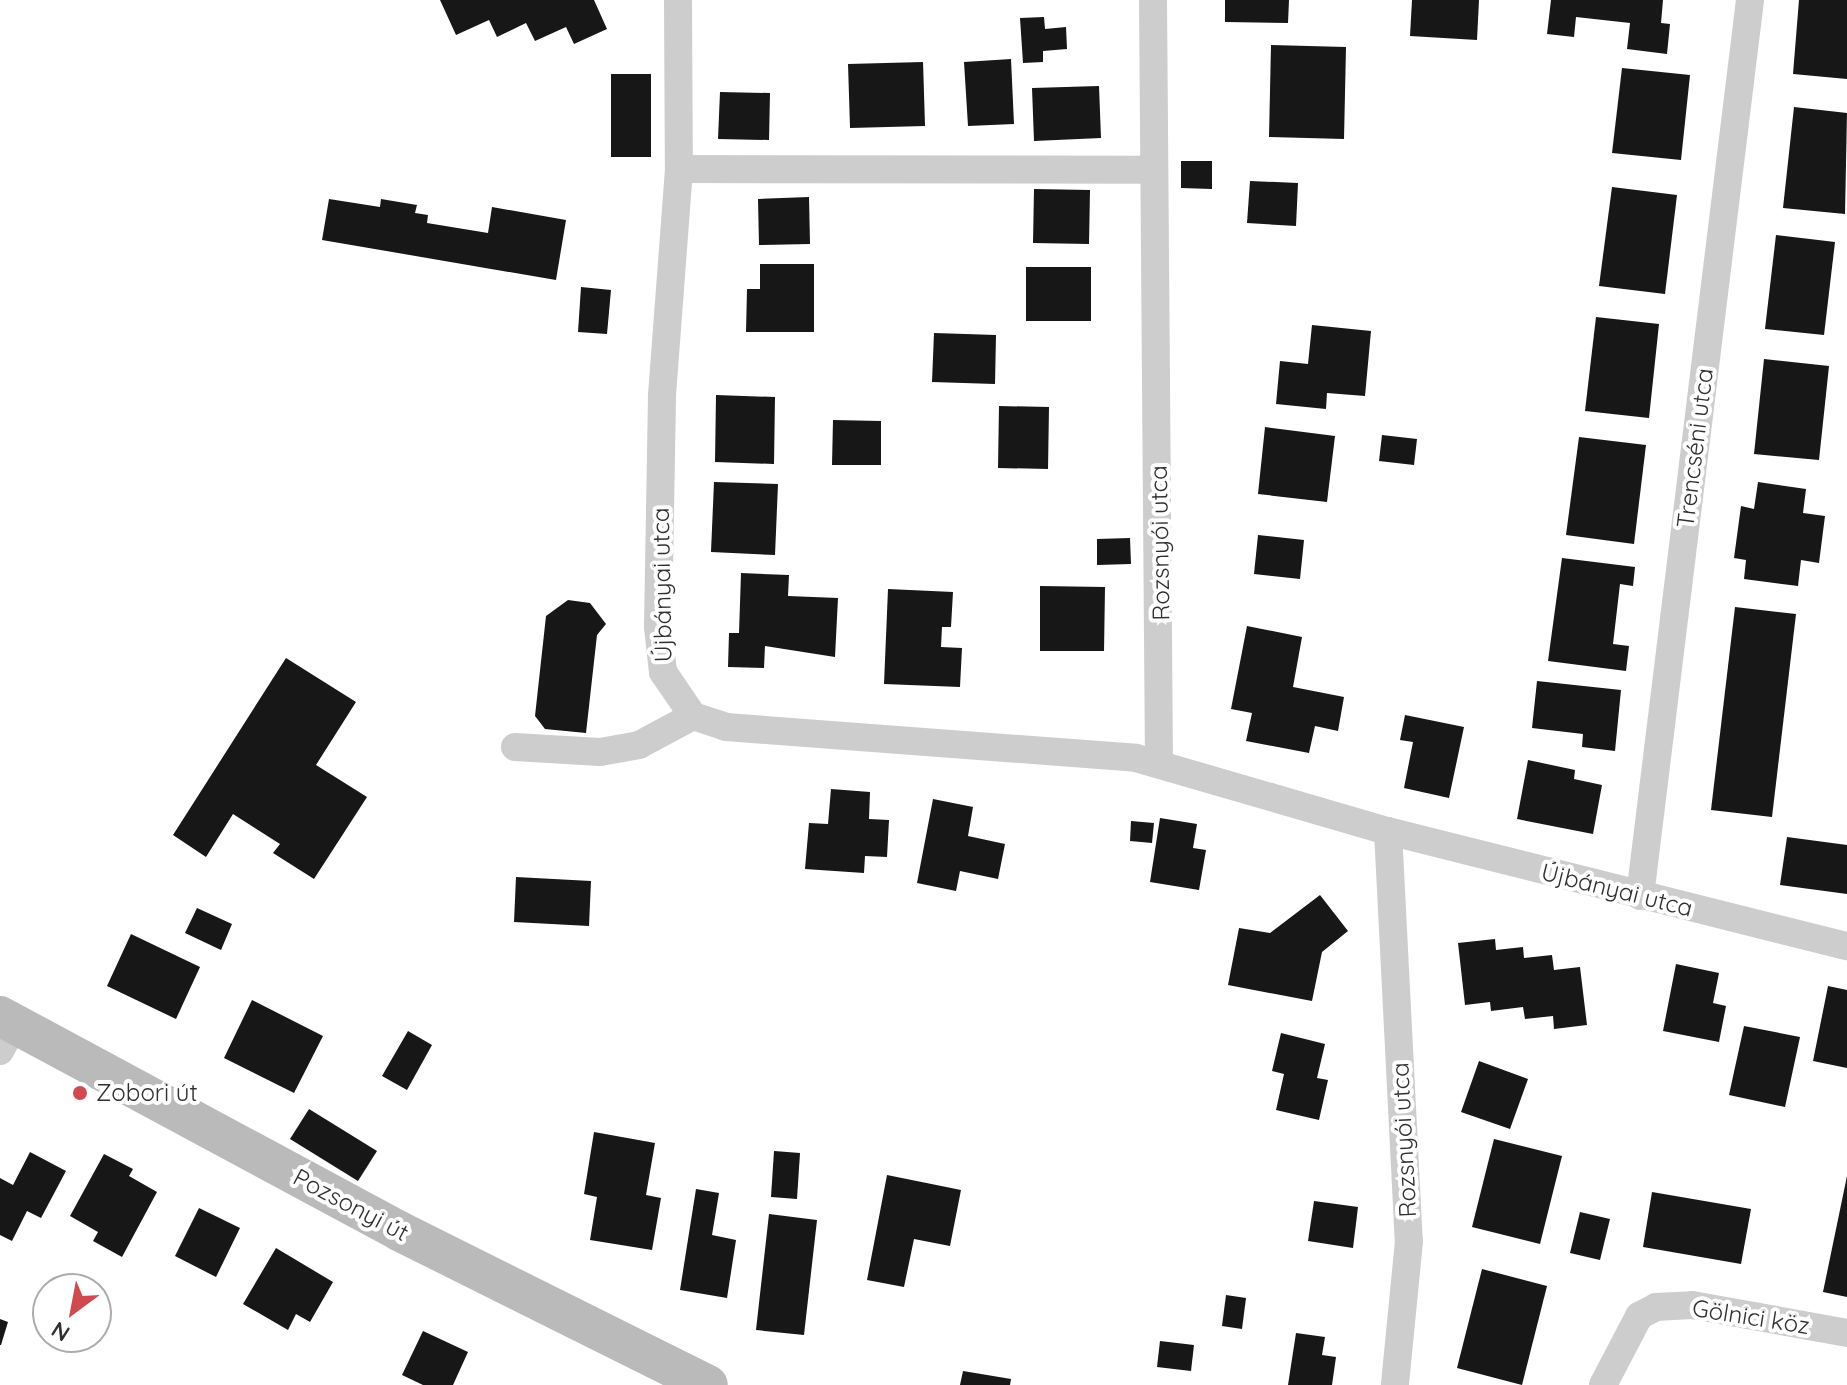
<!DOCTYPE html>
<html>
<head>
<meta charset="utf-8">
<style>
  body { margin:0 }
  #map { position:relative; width:1847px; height:1385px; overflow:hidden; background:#fff; font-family:Quicksand,sans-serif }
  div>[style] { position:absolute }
  .building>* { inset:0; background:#171717 }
  .street>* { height:28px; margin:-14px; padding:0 14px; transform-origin:14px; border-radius:14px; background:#cdcdcd }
  .secondary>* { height:40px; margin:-20px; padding:0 20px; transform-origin:20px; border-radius:20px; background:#bababa }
  .dots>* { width:22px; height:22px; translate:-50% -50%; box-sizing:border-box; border:4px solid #fff; border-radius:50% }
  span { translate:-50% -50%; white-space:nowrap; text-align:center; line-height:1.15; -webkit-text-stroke:8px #fff; paint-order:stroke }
  .street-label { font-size:24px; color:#303030 }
  .poi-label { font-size:24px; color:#303030 }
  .left { translate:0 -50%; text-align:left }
  .north { position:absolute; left:32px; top:1273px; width:80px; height:80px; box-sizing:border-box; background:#fff; border:2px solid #acacac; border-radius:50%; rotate:212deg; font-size:22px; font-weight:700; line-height:32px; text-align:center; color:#303030 }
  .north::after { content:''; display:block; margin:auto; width:28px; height:36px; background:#d0494e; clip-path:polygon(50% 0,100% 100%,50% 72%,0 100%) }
</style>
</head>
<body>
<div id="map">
  <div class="building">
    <i style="clip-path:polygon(440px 0,594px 0,607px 29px,574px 44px,566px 27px,535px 41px,526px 23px,497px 37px,489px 20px,456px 35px)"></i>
    <i style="clip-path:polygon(1225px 0,1289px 0,1288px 23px,1225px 22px)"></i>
    <i style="clip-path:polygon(1412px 0,1479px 0,1477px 40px,1410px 36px)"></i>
    <i style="clip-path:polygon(1551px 0,1663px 0,1661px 23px,1670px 24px,1667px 54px,1627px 49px,1630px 23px,1576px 17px,1574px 37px,1547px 34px)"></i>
    <i style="clip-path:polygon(1799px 0,1847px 0,1847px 79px,1793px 74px)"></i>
    <i style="clip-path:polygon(1044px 17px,1045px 29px,1066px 27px,1067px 49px,1043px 51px,1043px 62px,1023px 63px,1020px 18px)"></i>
    <i style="clip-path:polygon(1271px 45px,1346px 47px,1344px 139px,1269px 137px)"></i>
    <i style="clip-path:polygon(1011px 59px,1014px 124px,968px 126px,964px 62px)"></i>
    <i style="clip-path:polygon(923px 62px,925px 126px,850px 128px,848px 64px)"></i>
    <i style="clip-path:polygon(1622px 68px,1690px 75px,1681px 160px,1612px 153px)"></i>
    <i style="clip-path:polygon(611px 74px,651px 74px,651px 157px,611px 157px)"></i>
    <i style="clip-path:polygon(1099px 86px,1101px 138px,1034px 141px,1032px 88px)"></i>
    <i style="clip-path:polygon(720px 92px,770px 93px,769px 140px,718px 139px)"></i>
    <i style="clip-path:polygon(1794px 107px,1847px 113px,1845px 214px,1783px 208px)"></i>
    <i style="clip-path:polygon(1181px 161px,1212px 161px,1212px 189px,1181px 188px)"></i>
    <i style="clip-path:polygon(1250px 181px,1298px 183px,1296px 226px,1247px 223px)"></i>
    <i style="clip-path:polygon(1612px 187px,1677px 195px,1665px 294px,1599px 286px)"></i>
    <i style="clip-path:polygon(1034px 189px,1090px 190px,1089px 244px,1033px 243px)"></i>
    <i style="clip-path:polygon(809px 197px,810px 244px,759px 245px,758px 199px)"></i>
    <i style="clip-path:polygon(329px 199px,380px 207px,381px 199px,417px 205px,415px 213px,428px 215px,427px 223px,488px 233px,492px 207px,566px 220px,556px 280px,322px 240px)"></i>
    <i style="clip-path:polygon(1776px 235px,1835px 242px,1824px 335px,1765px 329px)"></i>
    <i style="clip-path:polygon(760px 264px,814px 264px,814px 332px,746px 332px,747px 289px,760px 289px)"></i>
    <i style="clip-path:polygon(1026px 267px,1091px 267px,1091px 321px,1026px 321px)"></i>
    <i style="clip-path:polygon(581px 287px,611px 290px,607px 334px,578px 332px)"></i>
    <i style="clip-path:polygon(1596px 317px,1659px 324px,1649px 418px,1585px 411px)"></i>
    <i style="clip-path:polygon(1312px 325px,1371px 331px,1365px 396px,1327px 393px,1326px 409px,1276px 404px,1280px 361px,1308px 364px)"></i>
    <i style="clip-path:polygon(934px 333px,996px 335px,995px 384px,932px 382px)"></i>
    <i style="clip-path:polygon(1764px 359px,1829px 366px,1819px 460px,1754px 454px)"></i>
    <i style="clip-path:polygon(716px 395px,775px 397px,774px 464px,715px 462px)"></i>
    <i style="clip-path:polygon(999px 406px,1049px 407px,1048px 469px,998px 468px)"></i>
    <i style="clip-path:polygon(833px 420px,881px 421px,881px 465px,832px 465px)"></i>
    <i style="clip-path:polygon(1265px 427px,1335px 436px,1327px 502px,1258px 494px)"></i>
    <i style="clip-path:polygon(1382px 435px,1417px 439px,1414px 465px,1379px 461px)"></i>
    <i style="clip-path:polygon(1579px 437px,1646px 445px,1634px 544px,1566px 535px)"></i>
    <i style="clip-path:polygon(714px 482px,778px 484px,775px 555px,711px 552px)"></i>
    <i style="clip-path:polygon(1758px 482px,1806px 489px,1803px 513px,1825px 516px,1819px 563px,1801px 560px,1798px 586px,1744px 579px,1746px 560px,1734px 558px,1741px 506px,1754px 509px)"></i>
    <i style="clip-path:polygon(1258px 535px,1304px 540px,1300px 579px,1254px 574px)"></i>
    <i style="clip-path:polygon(1130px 538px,1131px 564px,1097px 565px,1097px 539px)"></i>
    <i style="clip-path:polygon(1562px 558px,1635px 567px,1633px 586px,1620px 584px,1613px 644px,1629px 646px,1626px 671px,1548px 661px)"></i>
    <i style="clip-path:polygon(741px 573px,789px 575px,788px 596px,838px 598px,835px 657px,765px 646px,764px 668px,728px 667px,729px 633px,739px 633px)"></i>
    <i style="clip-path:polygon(1040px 586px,1105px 587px,1104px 651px,1040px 651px)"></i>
    <i style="clip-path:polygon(888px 589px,953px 592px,951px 627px,942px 627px,941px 647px,962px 648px,960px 687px,884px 684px)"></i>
    <i style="clip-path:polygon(568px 600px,590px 603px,606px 624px,597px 635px,586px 733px,545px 729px,535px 716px,546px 616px)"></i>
    <i style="clip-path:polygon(1735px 607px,1796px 614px,1772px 817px,1711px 810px)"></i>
    <i style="clip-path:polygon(1247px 626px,1302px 637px,1293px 687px,1344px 697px,1338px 731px,1315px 726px,1309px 753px,1246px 741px,1252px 713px,1231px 709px)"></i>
    <i style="clip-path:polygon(286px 658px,356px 702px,316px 765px,367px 797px,314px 879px,273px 853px,280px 844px,233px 814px,206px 857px,173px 835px)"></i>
    <i style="clip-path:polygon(1537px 681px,1621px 690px,1615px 751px,1582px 747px,1583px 734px,1532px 728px)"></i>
    <i style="clip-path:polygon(1405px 715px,1464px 727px,1449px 798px,1404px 788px,1413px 742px,1400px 740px)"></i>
    <i style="clip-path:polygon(1528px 760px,1575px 770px,1574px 779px,1602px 785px,1593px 834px,1517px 819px)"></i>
    <i style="clip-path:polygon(831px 789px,870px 792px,869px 819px,889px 820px,887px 857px,865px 856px,864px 873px,805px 869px,809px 823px,828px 824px)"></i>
    <i style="clip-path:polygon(933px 799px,973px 807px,968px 836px,1005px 844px,998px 879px,960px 871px,956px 891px,917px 883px)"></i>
    <i style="clip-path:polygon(1160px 818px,1197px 824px,1193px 848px,1206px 850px,1199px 890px,1150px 882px)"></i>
    <i style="clip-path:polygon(1131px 821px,1154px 823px,1152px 843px,1130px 841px)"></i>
    <i style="clip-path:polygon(1787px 837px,1847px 845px,1847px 894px,1780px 885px)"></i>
    <i style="clip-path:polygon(516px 877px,591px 881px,589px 926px,514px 922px)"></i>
    <i style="clip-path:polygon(1320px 895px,1348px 931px,1322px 952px,1312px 1001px,1228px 985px,1239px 928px,1270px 933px)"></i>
    <i style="clip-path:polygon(197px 908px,232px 924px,221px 950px,185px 933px)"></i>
    <i style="clip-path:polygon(131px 934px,200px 967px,176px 1019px,107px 986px)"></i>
    <i style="clip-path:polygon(1495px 939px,1496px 950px,1523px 947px,1524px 958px,1552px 955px,1554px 970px,1580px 967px,1587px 1025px,1554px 1029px,1553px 1016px,1525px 1019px,1523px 1007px,1491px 1011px,1490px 1002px,1465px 1005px,1458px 943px)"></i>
    <i style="clip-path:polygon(1676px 964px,1719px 973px,1713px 1003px,1726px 1006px,1719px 1042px,1663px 1031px)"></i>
    <i style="clip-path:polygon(1828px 986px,1847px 990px,1847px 1068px,1813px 1061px)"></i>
    <i style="clip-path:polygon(252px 1000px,323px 1036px,294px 1093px,224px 1058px)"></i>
    <i style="clip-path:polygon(1744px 1026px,1800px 1037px,1785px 1107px,1729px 1095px)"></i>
    <i style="clip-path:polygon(408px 1031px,432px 1045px,407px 1090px,382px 1076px)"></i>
    <i style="clip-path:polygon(1281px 1033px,1325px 1044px,1317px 1078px,1328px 1080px,1319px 1120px,1276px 1110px,1284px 1074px,1272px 1071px)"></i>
    <i style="clip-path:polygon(1479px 1061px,1528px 1079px,1510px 1129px,1461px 1112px)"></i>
    <i style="clip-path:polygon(309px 1109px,377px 1151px,358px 1181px,290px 1139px)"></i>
    <i style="clip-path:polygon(594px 1132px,655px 1143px,646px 1195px,661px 1198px,652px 1250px,590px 1240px,597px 1197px,584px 1194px)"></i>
    <i style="clip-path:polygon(1494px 1139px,1562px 1156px,1540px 1244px,1472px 1227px)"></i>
    <i style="clip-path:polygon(774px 1151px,800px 1153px,797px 1199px,771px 1197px)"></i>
    <i style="clip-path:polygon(30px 1152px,66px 1171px,41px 1218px,27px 1211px,12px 1241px,0 1235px,0 1178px,13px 1185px)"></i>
    <i style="clip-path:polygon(104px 1154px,133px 1169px,129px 1176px,157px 1192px,122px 1257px,93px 1241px,98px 1232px,70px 1216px)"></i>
    <i style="clip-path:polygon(887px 1175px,961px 1190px,950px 1246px,914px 1239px,904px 1287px,867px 1280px)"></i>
    <i style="clip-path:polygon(1847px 1176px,1847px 1297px,1823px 1292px)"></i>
    <i style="clip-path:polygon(696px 1189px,719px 1193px,712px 1235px,736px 1240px,727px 1298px,680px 1290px)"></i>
    <i style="clip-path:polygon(1652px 1192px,1751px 1209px,1741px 1264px,1643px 1247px)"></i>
    <i style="clip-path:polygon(1314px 1201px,1358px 1207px,1353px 1248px,1308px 1241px)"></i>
    <i style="clip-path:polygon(199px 1208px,240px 1228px,216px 1277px,175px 1256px)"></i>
    <i style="clip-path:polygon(1580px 1212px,1610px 1219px,1600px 1260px,1570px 1253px)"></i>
    <i style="clip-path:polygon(769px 1214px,817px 1220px,804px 1335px,756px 1330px)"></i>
    <i style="clip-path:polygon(276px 1248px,333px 1282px,310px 1322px,296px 1314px,288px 1330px,243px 1304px)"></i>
    <i style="clip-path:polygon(1482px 1269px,1547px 1286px,1522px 1385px,1457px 1368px)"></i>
    <i style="clip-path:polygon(1226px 1295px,1246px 1298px,1242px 1329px,1222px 1326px)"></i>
    <i style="clip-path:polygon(0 1319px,8px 1322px,1px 1345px,0 1345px)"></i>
    <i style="clip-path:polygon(423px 1331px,468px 1352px,453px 1385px,423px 1385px,402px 1375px)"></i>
    <i style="clip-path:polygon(1296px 1333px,1325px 1337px,1322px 1355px,1336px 1357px,1332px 1385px,1288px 1385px)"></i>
    <i style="clip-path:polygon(1160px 1341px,1194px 1345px,1191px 1371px,1157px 1367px)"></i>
    <i style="clip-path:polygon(963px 1371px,1011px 1379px,1010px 1385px,960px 1385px)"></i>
  </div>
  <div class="street">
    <i style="left:678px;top:0;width:169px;rotate:89.7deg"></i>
    <i style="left:679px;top:169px;width:229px;rotate:94.3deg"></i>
    <i style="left:662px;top:397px;width:230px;rotate:91deg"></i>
    <i style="left:658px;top:627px;width:45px;rotate:83.7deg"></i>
    <i style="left:663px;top:672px;width:53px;rotate:55.7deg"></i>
    <i style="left:693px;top:716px;width:35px;rotate:18deg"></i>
    <i style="left:726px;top:727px;width:411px;rotate:4.3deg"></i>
    <i style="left:1136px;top:758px;width:262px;rotate:16.2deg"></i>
    <i style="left:1388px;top:831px;width:473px;rotate:14.1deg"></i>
    <i style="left:1153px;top:0;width:763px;rotate:89.55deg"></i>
    <i style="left:679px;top:169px;width:473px;rotate:0.1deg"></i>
    <i style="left:515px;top:747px;width:85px;rotate:3.4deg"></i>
    <i style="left:600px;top:752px;width:40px;rotate:-10deg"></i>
    <i style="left:639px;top:745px;width:61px;rotate:-28.2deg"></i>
    <i style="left:1388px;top:831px;width:411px;rotate:87.1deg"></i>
    <i style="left:1409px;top:1241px;width:145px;rotate:95.6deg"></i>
    <i style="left:1640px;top:896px;width:903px;rotate:-83deg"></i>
    <i style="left:0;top:1051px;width:31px;rotate:-61deg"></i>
    <i style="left:1603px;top:1385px;width:78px;rotate:-62.4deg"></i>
    <i style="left:1639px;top:1316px;width:19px;rotate:-28deg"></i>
    <i style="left:1656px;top:1307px;width:36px;rotate:-3deg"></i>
    <i style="left:1692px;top:1305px;width:158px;rotate:10.2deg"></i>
  </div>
  <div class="secondary">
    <i style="left:0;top:1016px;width:453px;rotate:28.3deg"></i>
    <i style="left:399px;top:1231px;width:345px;rotate:26.5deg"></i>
  </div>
  <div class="dots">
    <i style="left:80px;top:1093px;background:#d0494e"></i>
  </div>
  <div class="street-label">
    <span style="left:1695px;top:448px;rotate:-83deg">Trencséni utca</span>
    <span style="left:1160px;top:543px;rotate:-91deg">Rozsnyói utca</span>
    <span style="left:662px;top:585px;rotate:-91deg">Újbányai utca</span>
    <span style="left:1617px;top:890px;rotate:14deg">Újbányai utca</span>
    <span style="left:1404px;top:1140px;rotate:-93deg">Rozsnyói utca</span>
    <span style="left:351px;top:1205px;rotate:28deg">Pozsonyi út</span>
    <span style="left:1751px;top:1317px;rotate:9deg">Gölnici köz</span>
  </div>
  <div class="poi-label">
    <span class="left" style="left:96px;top:1093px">Zobori út</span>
  </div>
  <div class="north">N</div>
</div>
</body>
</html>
